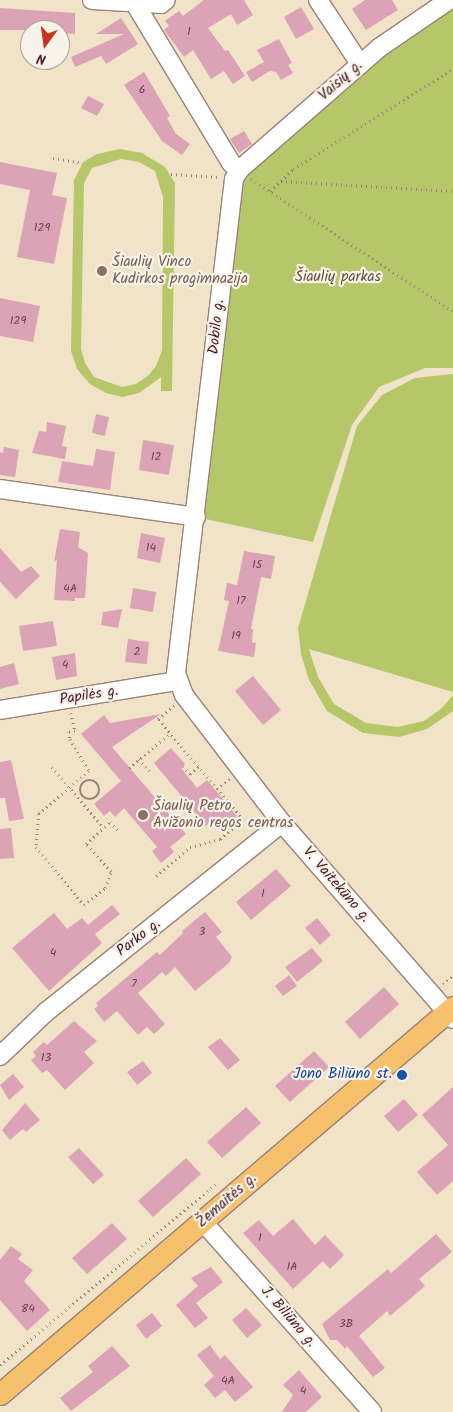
<!DOCTYPE html>
<html>
<head>
<meta charset="utf-8">
<style>
  body { margin:0 }
  #map { position:relative; width:453px; height:1412px; overflow:hidden; background:#f0e3c7; font-family:Kalam,sans-serif }
  div>[style] { position:absolute }
  .green>* { inset:0; background:#b6c76a }
  .building>* { inset:0; background:#dca3b6 }
  .path>* { height:2.5px; margin-top:-1.25px; transform-origin:0; background:repeating-linear-gradient(90deg,#9d8179 0 1px,transparent 0 5px) }
  .path>.ring { margin:-1.25px; padding:0; box-sizing:content-box; background:none; border:2.5px solid #9d8179; border-radius:50% }
  .roads { filter:drop-shadow(1px 0 #9d8179) drop-shadow(-1px 0 #9d8179) drop-shadow(0 1px #9d8179) drop-shadow(0 -1px #9d8179) }
  .minor>* { height:18px; margin:-9px; padding:0 9px; transform-origin:9px; border-radius:9px; background:#fff }
  .major>* { height:21px; margin:-10.5px; padding:0 10.5px; transform-origin:10.5px; border-radius:10.5px; background:#f7c06c }
  .dots>* { width:14px; height:14px; translate:-50% -50%; box-sizing:border-box; border:2px solid #f7f3e8; border-radius:50% }
  span { translate:-50% -50%; white-space:nowrap; text-align:center; line-height:1.15; -webkit-text-stroke:4.5px #f7f3e8; paint-order:stroke }
  .number-label { font-size:12px; color:#6e404e }
  .number-label span { -webkit-text-stroke-width:0 }
  .street-label { font-size:15px; color:#4a1f2b }
  .education-label { font-size:15px; color:#785e54 }
  .left { translate:0 -50%; text-align:left }
  .park-label { font-size:15px; color:#6a513e }
  .transit-label { font-size:15px; color:#164399 }
  .right { translate:-100% -50%; text-align:right }
  .north { position:absolute; left:20px; top:20px; width:50px; height:50px; box-sizing:border-box; background:#f7f3e8; border:1px solid #b29e9c; border-radius:50%; rotate:194deg; font-size:14px; font-weight:700; line-height:20px; text-align:center; color:#4a1f2b }
  .north::after { content:''; display:block; margin:auto; width:18px; height:22px; background:#c8321e; clip-path:polygon(50% 0,100% 100%,50% 72%,0 100%) }
</style>
</head>
<body>
<div id="map">
  <div class="green">
    <i style="clip-path:polygon(453px 0,453px 368px,425px 368px,379px 387px,352px 425px,313px 542px,196px 517px,239px 170px)"></i>
    <i style="clip-path:polygon(evenodd,120px 149px,142px 153px,165px 167px,175px 183px,172px 391px,161px 391px,161px 377px,139px 393px,122px 397px,106px 393px,90px 384px,77px 369px,71px 351px,74px 180px,83px 162px,97px 154px,120px 149px,121px 159px,139px 162px,155px 171px,163px 197px,162px 350px,156px 366px,148px 376px,136px 384px,122px 387px,94px 377px,85px 363px,81px 349px,84px 183px,92px 168px,121px 159px)"></i>
    <i style="clip-path:polygon(453px 374px,453px 692px,309px 649px,318px 677px,334px 704px,366px 723px,398px 727px,424px 721px,442px 708px,453px 695px,453px 711px,427px 729px,399px 737px,363px 733px,327px 711px,309px 680px,301px 654px,298px 628px,357px 426px,382px 395px,415px 378px)"></i>
  </div>
  <div class="building">
    <i style="clip-path:polygon(204px 0,244px 0,253px 15px,237px 25px,231px 14px,208px 28px,225px 51px,228px 50px,245px 76px,233px 84px,224px 71px,211px 79px,193px 50px,184px 57px,164px 30px,169px 26px,165px 21px,179px 11px,183px 16px)"></i>
    <i style="clip-path:polygon(365px 0,392px 0,398px 10px,366px 30px,352px 9px)"></i>
    <i style="clip-path:polygon(301px 7px,314px 29px,296px 39px,284px 17px)"></i>
    <i style="clip-path:polygon(0 8px,75px 13px,75px 34px,60px 33px,60px 30px,0 30px)"></i>
    <i style="clip-path:polygon(121px 18px,138px 44px,106px 64px,101px 56px,75px 67px,71px 57px,124px 34px,96px 34px)"></i>
    <i style="clip-path:polygon(279px 39px,292px 63px,288px 65px,293px 73px,281px 80px,276px 72px,270px 71px,252px 82px,246px 72px,264px 62px,257px 50px)"></i>
    <i style="clip-path:polygon(144px 72px,170px 116px,167px 118px,176px 134px,190px 144px,182px 155px,162px 141px,124px 85px)"></i>
    <i style="clip-path:polygon(88px 96px,104px 104px,97px 116px,81px 108px)"></i>
    <i style="clip-path:polygon(244px 131px,252px 144px,239px 153px,230px 139px)"></i>
    <i style="clip-path:polygon(0 162px,57px 173px,52px 195px,67px 198px,54px 264px,17px 257px,30px 190px,0 184px)"></i>
    <i style="clip-path:polygon(0 298px,40px 306px,33px 342px,0 336px)"></i>
    <i style="clip-path:polygon(96px 414px,109px 417px,105px 436px,92px 433px)"></i>
    <i style="clip-path:polygon(47px 422px,66px 426px,62px 446px,67px 447px,65px 459px,32px 453px,39px 431px,46px 432px)"></i>
    <i style="clip-path:polygon(143px 440px,174px 445px,169px 475px,139px 470px)"></i>
    <i style="clip-path:polygon(4px 447px,19px 450px,15px 477px,0 475px,0 452px,3px 453px)"></i>
    <i style="clip-path:polygon(96px 449px,115px 452px,110px 490px,58px 482px,62px 461px,93px 466px)"></i>
    <i style="clip-path:polygon(60px 529px,80px 532px,78px 547px,88px 553px,85px 598px,75px 598px,75px 601px,54px 600px,57px 559px,54px 562px)"></i>
    <i style="clip-path:polygon(141px 533px,165px 538px,160px 563px,137px 558px)"></i>
    <i style="clip-path:polygon(0 548px,21px 572px,31px 566px,40px 576px,16px 599px,0 582px)"></i>
    <i style="clip-path:polygon(244px 551px,275px 556px,271px 579px,261px 577px,251px 629px,253px 629px,252px 642px,256px 643px,254px 657px,218px 651px,229px 601px,224px 600px,227px 583px,237px 585px)"></i>
    <i style="clip-path:polygon(133px 588px,156px 592px,153px 612px,130px 608px)"></i>
    <i style="clip-path:polygon(122px 609px,118px 628px,101px 625px,103px 612px)"></i>
    <i style="clip-path:polygon(53px 621px,57px 646px,23px 651px,19px 626px)"></i>
    <i style="clip-path:polygon(128px 639px,149px 642px,147px 664px,125px 662px)"></i>
    <i style="clip-path:polygon(75px 653px,77px 676px,56px 680px,52px 657px)"></i>
    <i style="clip-path:polygon(14px 663px,19px 684px,0 689px,0 667px)"></i>
    <i style="clip-path:polygon(253px 676px,281px 710px,263px 725px,235px 691px)"></i>
    <i style="clip-path:polygon(161px 714px,112px 747px,186px 834px,170px 847px,174px 852px,161px 863px,152px 851px,157px 847px,124px 808px,115px 817px,110px 811px,104px 816px,94px 804px,121px 781px,81px 734px,104px 715px,110px 723px)"></i>
    <i style="clip-path:polygon(171px 748px,185px 764px,181px 768px,197px 788px,207px 780px,237px 816px,225px 826px,221px 821px,216px 826px,212px 820px,206px 826px,154px 763px)"></i>
    <i style="clip-path:polygon(11px 760px,24px 819px,9px 821px,5px 798px,0 798px,0 762px)"></i>
    <i style="clip-path:polygon(11px 828px,14px 858px,0 859px,0 829px)"></i>
    <i style="clip-path:polygon(276px 869px,291px 886px,251px 920px,236px 902px)"></i>
    <i style="clip-path:polygon(112px 905px,120px 914px,95px 934px,102px 943px,49px 991px,12px 948px,54px 913px,67px 929px,82px 918px,88px 925px)"></i>
    <i style="clip-path:polygon(205px 912px,222px 932px,216px 937px,232px 957px,229px 963px,195px 991px,175px 967px,166px 976px,162px 972px,138px 993px,165px 1024px,154px 1034px,147px 1027px,138px 1035px,117px 1011px,104px 1022px,94px 1009px,98px 1006px,96px 1003px,157px 952px,160px 955px,183px 933px,182px 931px)"></i>
    <i style="clip-path:polygon(317px 918px,331px 935px,320px 945px,305px 928px)"></i>
    <i style="clip-path:polygon(312px 948px,323px 961px,297px 982px,285px 967px)"></i>
    <i style="clip-path:polygon(289px 975px,297px 986px,283px 996px,275px 986px)"></i>
    <i style="clip-path:polygon(384px 987px,399px 1004px,360px 1039px,345px 1022px)"></i>
    <i style="clip-path:polygon(74px 1021px,97px 1041px,84px 1052px,94px 1063px,65px 1090px,47px 1070px,42px 1073px,31px 1060px,36px 1056px,33px 1052px,44px 1042px,47px 1045px)"></i>
    <i style="clip-path:polygon(220px 1038px,240px 1060px,228px 1070px,208px 1047px)"></i>
    <i style="clip-path:polygon(314px 1051px,329px 1067px,290px 1102px,275px 1086px)"></i>
    <i style="clip-path:polygon(143px 1061px,152px 1073px,137px 1085px,127px 1072px)"></i>
    <i style="clip-path:polygon(13px 1074px,24px 1087px,9px 1100px,0 1085px)"></i>
    <i style="clip-path:polygon(453px 1087px,453px 1181px,437px 1195px,417px 1172px,448px 1145px,422px 1115px)"></i>
    <i style="clip-path:polygon(404px 1099px,418px 1115px,398px 1132px,384px 1116px)"></i>
    <i style="clip-path:polygon(25px 1103px,40px 1120px,26px 1132px,23px 1129px,10px 1140px,2px 1130px)"></i>
    <i style="clip-path:polygon(246px 1107px,261px 1123px,222px 1158px,207px 1142px)"></i>
    <i style="clip-path:polygon(79px 1148px,104px 1175px,93px 1184px,68px 1157px)"></i>
    <i style="clip-path:polygon(186px 1158px,201px 1174px,153px 1217px,138px 1201px)"></i>
    <i style="clip-path:polygon(293px 1219px,315px 1245px,325px 1235px,344px 1255px,330px 1269px,323px 1261px,293px 1289px,243px 1233px,259px 1220px,273px 1236px)"></i>
    <i style="clip-path:polygon(112px 1223px,127px 1239px,87px 1274px,72px 1258px)"></i>
    <i style="clip-path:polygon(436px 1234px,452px 1252px,419px 1279px,425px 1286px,390px 1316px,387px 1311px,359px 1336px,385px 1368px,373px 1377px,347px 1346px,345px 1349px,337px 1340px,330px 1340px,322px 1324px,388px 1269px,391px 1273px)"></i>
    <i style="clip-path:polygon(11px 1246px,22px 1254px,18px 1259px,33px 1270px,24px 1281px,50px 1310px,27px 1331px,0 1300px,0 1260px)"></i>
    <i style="clip-path:polygon(211px 1267px,223px 1282px,196px 1303px,208px 1318px,195px 1328px,176px 1305px,198px 1286px,191px 1278px)"></i>
    <i style="clip-path:polygon(246px 1308px,262px 1325px,247px 1338px,232px 1320px)"></i>
    <i style="clip-path:polygon(152px 1313px,162px 1326px,146px 1339px,136px 1325px)"></i>
    <i style="clip-path:polygon(210px 1345px,220px 1359px,225px 1355px,253px 1387px,235px 1402px,225px 1390px,215px 1398px,204px 1385px,214px 1376px,197px 1355px)"></i>
    <i style="clip-path:polygon(112px 1346px,130px 1366px,71px 1411px,60px 1398px,93px 1372px,88px 1366px)"></i>
    <i style="clip-path:polygon(299px 1370px,322px 1397px,306px 1412px,282px 1412px,293px 1395px,283px 1385px)"></i>
  </div>
  <div class="path">
    <i style="left:53px;top:158px;width:30px;rotate:9deg"></i>
    <i style="left:171px;top:174px;width:47px;rotate:3.7deg"></i>
    <i style="left:251px;top:179px;width:241px;rotate:33.2deg"></i>
    <i style="left:281px;top:181px;width:17px;rotate:-45deg"></i>
    <i style="left:293px;top:169px;width:189px;rotate:-32deg"></i>
    <i style="left:270px;top:191px;width:15px;rotate:-42deg"></i>
    <i style="left:281px;top:181px;width:172px;rotate:3.3deg"></i>
    <i style="left:71px;top:713px;width:18px;rotate:77deg"></i>
    <i style="left:75px;top:731px;width:6px;rotate:171deg"></i>
    <i style="left:69px;top:732px;width:7px;rotate:82deg"></i>
    <i style="left:70px;top:739px;width:37px;rotate:59deg"></i>
    <i style="left:89px;top:771px;width:66px;rotate:139.3deg"></i>
    <i style="left:39px;top:814px;width:33px;rotate:95deg"></i>
    <i style="left:36px;top:847px;width:75px;rotate:50.4deg"></i>
    <i style="left:84px;top:905px;width:27px;rotate:-39deg"></i>
    <i style="left:105px;top:888px;width:17px;rotate:-69deg"></i>
    <i style="left:111px;top:872px;width:38px;rotate:-132deg"></i>
    <i style="left:86px;top:844px;width:33px;rotate:-43deg"></i>
    <i style="left:110px;top:822px;width:11px;rotate:45deg"></i>
    <i style="left:158px;top:719px;width:21px;rotate:-41deg"></i>
    <i style="left:139px;top:759px;width:20px;rotate:49deg"></i>
    <i style="left:183px;top:766px;width:11px;rotate:49deg"></i>
    <i style="left:190px;top:774px;width:11px;rotate:-41deg"></i>
    <i style="left:52px;top:767px;width:79px;rotate:49.6deg"></i>
    <i style="left:129px;top:768px;width:54px;rotate:-40.5deg"></i>
    <i class="ring" style="left:80px;top:780px;width:17.5px;height:17.5px"></i>
    <i style="left:217px;top:789px;width:16px;rotate:-38deg"></i>
    <i style="left:156px;top:876px;width:45px;rotate:-40.5deg"></i>
    <i style="left:190px;top:847px;width:31px;rotate:-15deg"></i>
    <i style="left:220px;top:839px;width:30px;rotate:-40deg"></i>
    <i style="left:243px;top:820px;width:135px;rotate:-130.2deg"></i>
    <i style="left:443px;top:984px;width:13px;rotate:-39deg"></i>
    <i style="left:0;top:1365px;width:282px;rotate:-40deg"></i>
  </div>
  <div class="roads">
    <div class="minor">
      <i style="left:92px;top:0;width:69px;rotate:3.3deg"></i>
      <i style="left:161px;top:4px;width:6px;rotate:-39deg"></i>
      <i style="left:318px;top:0;width:77px;rotate:56.7deg"></i>
      <i style="left:449px;top:0;width:85px;rotate:145.6deg"></i>
      <i style="left:379px;top:48px;width:186px;rotate:138.9deg"></i>
      <i style="left:239px;top:170px;width:10px;rotate:119deg"></i>
      <i style="left:234px;top:179px;width:497px;rotate:96.7deg"></i>
      <i style="left:176px;top:673px;width:23px;rotate:70deg"></i>
      <i style="left:184px;top:695px;width:161px;rotate:52.6deg"></i>
      <i style="left:282px;top:823px;width:260px;rotate:48.9deg"></i>
      <i style="left:134px;top:2px;width:188px;rotate:58.9deg"></i>
      <i style="left:231px;top:163px;width:11px;rotate:41deg"></i>
      <i style="left:0;top:489px;width:198px;rotate:8.1deg"></i>
      <i style="left:0;top:710px;width:180px;rotate:-9.3deg"></i>
      <i style="left:0;top:1056px;width:64px;rotate:-43.7deg"></i>
      <i style="left:46px;top:1012px;width:302px;rotate:-38.7deg"></i>
      <i style="left:203px;top:1222px;width:254px;rotate:48.3deg"></i>
    </div>
    <div class="major">
      <i style="left:0;top:1394px;width:596px;rotate:-40.51deg"></i>
    </div>
  </div>
  <div class="dots">
    <i style="left:102px;top:271px;background:#8d6e63"></i>
    <i style="left:143px;top:815px;background:#8d6e63"></i>
    <i style="left:402px;top:1075px;background:#1a4fb4"></i>
  </div>
  <div class="number-label">
    <span style="left:189px;top:32px">1</span>
    <span style="left:142px;top:90px">6</span>
    <span style="left:42px;top:228px">129</span>
    <span style="left:18px;top:321px">129</span>
    <span style="left:156px;top:457px">12</span>
    <span style="left:151px;top:548px">14</span>
    <span style="left:257px;top:565px">15</span>
    <span style="left:70px;top:589px">4A</span>
    <span style="left:241px;top:601px">17</span>
    <span style="left:236px;top:636px">19</span>
    <span style="left:137px;top:652px">2</span>
    <span style="left:65px;top:665px">4</span>
    <span style="left:263px;top:894px">1</span>
    <span style="left:202px;top:932px">3</span>
    <span style="left:53px;top:953px">4</span>
    <span style="left:134px;top:984px">7</span>
    <span style="left:46px;top:1058px">13</span>
    <span style="left:260px;top:1238px">1</span>
    <span style="left:292px;top:1267px">1A</span>
    <span style="left:28px;top:1309px">84</span>
    <span style="left:346px;top:1324px">3B</span>
    <span style="left:228px;top:1381px">4A</span>
    <span style="left:303px;top:1391px">4</span>
  </div>
  <div class="street-label">
    <span style="left:341px;top:81px;rotate:-41deg">Vaisių g.</span>
    <span style="left:217px;top:327px;rotate:-84deg">Dobilo g.</span>
    <span style="left:89px;top:696px;rotate:-9deg">Papilės g.</span>
    <span style="left:336px;top:885px;rotate:49deg">V. Vaitekūno g.</span>
    <span style="left:139px;top:938px;rotate:-38deg">Parko g.</span>
    <span style="left:227px;top:1201px;rotate:-41deg">Žemaitės g.</span>
    <span style="left:288px;top:1317px;rotate:49deg">J. Biliūno g.</span>
  </div>
  <div class="education-label">
    <span class="left" style="left:112px;top:271px">Šiaulių Vinco<br>Kudirkos progimnazija</span>
    <span class="left" style="left:153px;top:815px">Šiaulių Petro<br>Avižonio regos centras</span>
  </div>
  <div class="park-label">
    <span style="left:338px;top:278px">Šiaulių parkas</span>
  </div>
  <div class="transit-label">
    <span class="right" style="left:392px;top:1075px">Jono Biliūno st.</span>
  </div>
  <div class="north">N</div>
</div>
</body>
</html>
